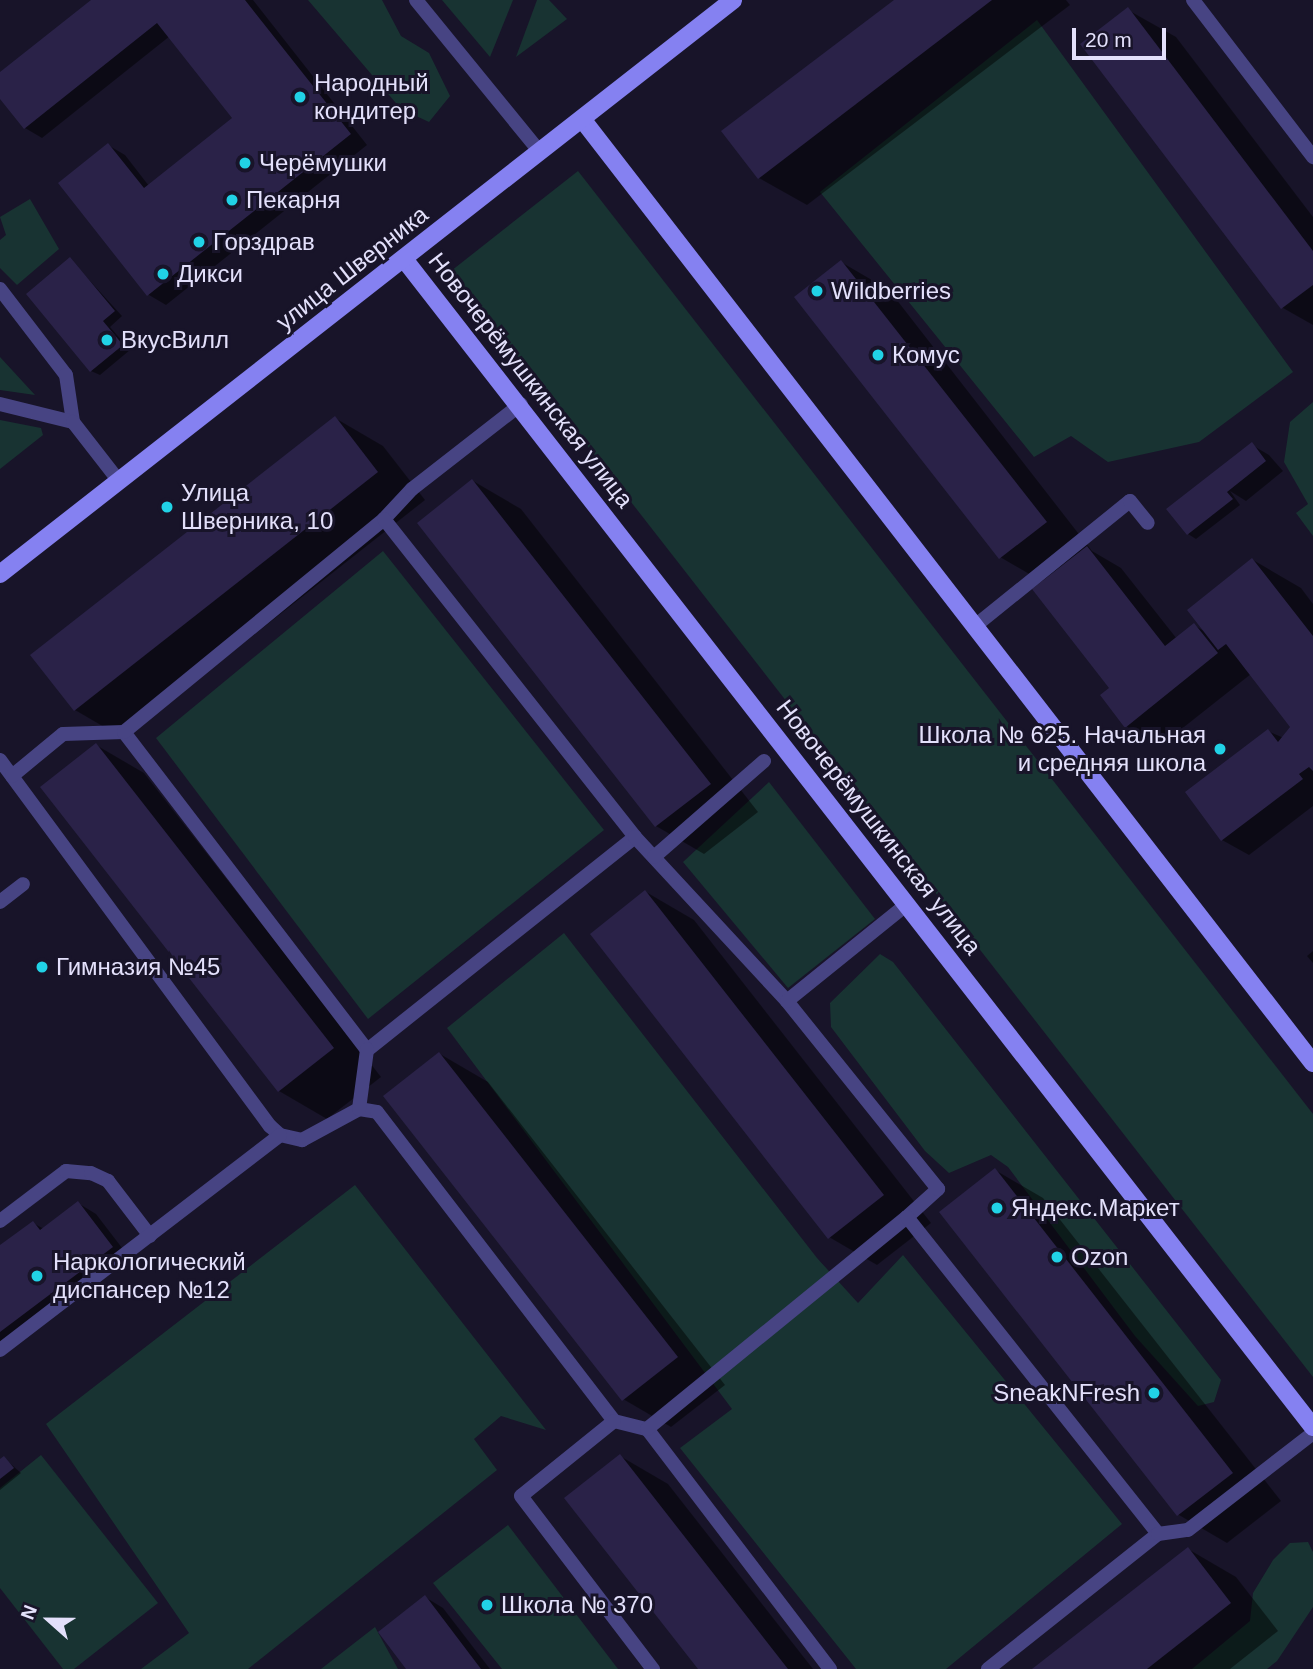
<!DOCTYPE html>
<html>
<head>
<meta charset="utf-8">
<style>
  body { margin:0 }
  #map { position:relative; width:1313px; height:1669px; overflow:hidden; background:#181429; font-family:Helvetica,sans-serif }
  div>[style] { position:absolute }
  .green>* { inset:0; background:#183332 }
  .shadow>* { inset:0; background:#0007 }
  .building>* { inset:0; background:#2a2248 }
  .lane>* { height:14px; margin:-7px; padding:0 7px; transform-origin:7px; border-radius:7px; background:#474483 }
  .secondary>* { height:18px; margin:-9px; padding:0 9px; transform-origin:9px; border-radius:9px; background:#8581f1 }
  .dots>* { width:19px; height:19px; translate:-50% -50%; box-sizing:border-box; border:4px solid #181429; border-radius:50% }
  span { translate:-50% -50%; white-space:nowrap; text-align:center; line-height:1.15; -webkit-text-stroke:6px #181429; paint-order:stroke }
  .poi-label { font-size:24px; color:#e3e0fb }
  .left { translate:0 -50%; text-align:left }
  .right { translate:-100% -50%; text-align:right }
  .street-label { font-size:24px; color:#e3e0fb }
  .north { position:absolute; left:14px; top:1585px; width:70px; height:70px; -webkit-text-stroke:5px #181429; paint-order:stroke; rotate:291deg; font-size:19px; font-weight:700; line-height:28px; text-align:center; color:#e3e0fb }
  .north::after { content:''; display:block; margin:auto; width:24px; height:32px; background:#e3e0fb; clip-path:polygon(50% 0,100% 100%,50% 72%,0 100%) }
  .scale { position:absolute; left:1072px; top:28px; width:94px; height:32px; box-sizing:border-box; border:4px solid #e3e0fb; border-top:0; padding-left:9px; font-size:21px; line-height:24px; white-space:nowrap; color:#e3e0fb; -webkit-text-stroke:5px #181429; paint-order:stroke }
</style>
</head>
<body>
<div id="map">
  <div class="green">
    <i style="clip-path:polygon(308px 0,382px 0,401px 36px,429px 53px,450px 96px,429px 122px,401px 109px)"></i>
    <i style="clip-path:polygon(442px 0,513px 0,490px 57px)"></i>
    <i style="clip-path:polygon(537px 0,549px 0,567px 19px,516px 57px)"></i>
    <i style="clip-path:polygon(1037px 20px,1293px 372px,1199px 442px,1108px 462px,1071px 436px,1034px 457px,820px 192px)"></i>
    <i style="clip-path:polygon(578px 171px,1313px 1114px,1313px 1377px,451px 271px)"></i>
    <i style="clip-path:polygon(30px 199px,59px 249px,17px 285px,0 268px,0 240px,6px 235px,0 217px)"></i>
    <i style="clip-path:polygon(0 357px,35px 395px,0 390px)"></i>
    <i style="clip-path:polygon(1313px 402px,1313px 536px,1296px 513px,1308px 504px,1284px 462px,1290px 422px)"></i>
    <i style="clip-path:polygon(0 420px,41px 428px,43px 435px,0 469px)"></i>
    <i style="clip-path:polygon(383px 551px,604px 830px,368px 1019px,156px 738px)"></i>
    <i style="clip-path:polygon(769px 782px,875px 919px,788px 988px,683px 862px)"></i>
    <i style="clip-path:polygon(564px 933px,817px 1258px,858px 1303px,903px 1255px,1122px 1524px,946px 1669px,856px 1669px,680px 1448px,732px 1409px,447px 1028px)"></i>
    <i style="clip-path:polygon(880px 954px,893px 962px,1221px 1380px,1214px 1402px,1198px 1406px,1135px 1336px,1008px 1167px,991px 1155px,949px 1173px,925px 1151px,831px 1027px,830px 1003px)"></i>
    <i style="clip-path:polygon(355px 1185px,546px 1430px,501px 1416px,474px 1439px,497px 1470px,248px 1669px,141px 1669px,189px 1633px,46px 1424px)"></i>
    <i style="clip-path:polygon(41px 1455px,158px 1603px,74px 1669px,63px 1669px,0 1588px,0 1488px)"></i>
    <i style="clip-path:polygon(508px 1525px,618px 1669px,502px 1669px,433px 1583px)"></i>
    <i style="clip-path:polygon(1308px 1542px,1313px 1552px,1313px 1607px,1277px 1661px,1267px 1669px,1192px 1669px,1250px 1621px,1253px 1593px,1273px 1560px,1290px 1543px)"></i>
    <i style="clip-path:polygon(375px 1627px,398px 1669px,321px 1669px)"></i>
  </div>
  <div class="shadow">
    <i style="clip-path:polygon(94px 0,253px 0,367px 145px,166px 305px,149px 295px,60px 183px,108px 145px,125px 155px,149px 186px,235px 118px,170px 36px,42px 138px,25px 128px,0 97px,0 74px)"></i>
    <i style="clip-path:polygon(896px 0,1066px 0,1070px 5px,807px 205px,759px 178px)"></i>
    <i style="clip-path:polygon(1128px 10px,1176px 37px,1313px 217px,1313px 325px,1283px 308px,1082px 44px)"></i>
    <i style="clip-path:polygon(70px 259px,122px 316px,110px 327px,130px 350px,100px 375px,91px 371px)"></i>
    <i style="clip-path:polygon(841px 262px,889px 290px,1092px 551px,1121px 568px,1177px 639px,1194px 625px,1207px 633px,1253px 560px,1301px 588px,1313px 604px,1313px 806px,1249px 855px,1222px 840px,1268px 731px,1293px 742px,1286px 732px,1293px 727px,1251px 674px,1160px 746px,1126px 726px,1112px 688px,1043px 582px,1000px 557px)"></i>
    <i style="clip-path:polygon(335px 418px,383px 446px,425px 500px,123px 738px,75px 710px)"></i>
    <i style="clip-path:polygon(1252px 445px,1269px 455px,1283px 471px,1246px 501px,1230px 491px,1240px 505px,1196px 539px,1188px 534px)"></i>
    <i style="clip-path:polygon(473px 481px,521px 509px,758px 812px,704px 854px,656px 826px)"></i>
    <i style="clip-path:polygon(96px 745px,144px 773px,381px 1077px,327px 1119px,279px 1091px)"></i>
    <i style="clip-path:polygon(646px 892px,694px 920px,931px 1223px,877px 1265px,829px 1237px)"></i>
    <i style="clip-path:polygon(1313px 951px,1313px 963px,1307px 956px)"></i>
    <i style="clip-path:polygon(440px 1054px,488px 1082px,725px 1385px,671px 1427px,623px 1399px)"></i>
    <i style="clip-path:polygon(995px 1170px,1043px 1198px,1281px 1501px,1227px 1543px,1179px 1515px,941px 1212px)"></i>
    <i style="clip-path:polygon(78px 1203px,96px 1214px,129px 1257px,0 1355px,0 1248px,33px 1223px,44px 1229px)"></i>
    <i style="clip-path:polygon(620px 1456px,668px 1484px,813px 1669px,700px 1669px)"></i>
    <i style="clip-path:polygon(4px 1458px,21px 1473px,0 1490px,0 1461px)"></i>
    <i style="clip-path:polygon(1188px 1549px,1236px 1577px,1278px 1631px,1230px 1669px,1035px 1669px)"></i>
    <i style="clip-path:polygon(425px 1597px,443px 1608px,490px 1669px,409px 1669px)"></i>
  </div>
  <div class="building">
    <i style="clip-path:polygon(91px 0,245px 0,351px 134px,147px 296px,58px 183px,108px 143px,144px 188px,232px 118px,157px 23px,24px 129px,0 99px,0 72px)"></i>
    <i style="clip-path:polygon(894px 0,992px 0,758px 179px,721px 131px)"></i>
    <i style="clip-path:polygon(1128px 7px,1313px 251px,1313px 285px,1281px 309px,1080px 44px)"></i>
    <i style="clip-path:polygon(70px 257px,115px 311px,103px 321px,123px 345px,90px 372px,26px 294px)"></i>
    <i style="clip-path:polygon(841px 260px,1047px 522px,999px 559px,794px 297px)"></i>
    <i style="clip-path:polygon(335px 416px,378px 472px,74px 711px,30px 655px)"></i>
    <i style="clip-path:polygon(1252px 442px,1266px 461px,1227px 492px,1233px 499px,1187px 535px,1166px 509px)"></i>
    <i style="clip-path:polygon(472px 479px,711px 784px,655px 827px,417px 523px)"></i>
    <i style="clip-path:polygon(1087px 546px,1165px 646px,1194px 623px,1218px 653px,1125px 728px,1100px 695px,1109px 688px,1032px 589px)"></i>
    <i style="clip-path:polygon(1252px 558px,1313px 636px,1313px 771px,1309px 767px,1299px 774px,1303px 779px,1221px 841px,1185px 792px,1268px 729px,1278px 742px,1290px 727px,1226px 644px,1218px 650px,1187px 610px)"></i>
    <i style="clip-path:polygon(96px 743px,334px 1048px,278px 1092px,40px 787px)"></i>
    <i style="clip-path:polygon(645px 890px,884px 1195px,828px 1239px,590px 934px)"></i>
    <i style="clip-path:polygon(439px 1052px,678px 1357px,622px 1401px,383px 1096px)"></i>
    <i style="clip-path:polygon(995px 1168px,1233px 1473px,1177px 1516px,939px 1212px)"></i>
    <i style="clip-path:polygon(78px 1201px,113px 1247px,0 1332px,0 1245px,33px 1221px,40px 1230px)"></i>
    <i style="clip-path:polygon(620px 1454px,788px 1669px,698px 1669px,564px 1498px)"></i>
    <i style="clip-path:polygon(4px 1456px,14px 1468px,0 1479px,0 1459px)"></i>
    <i style="clip-path:polygon(1188px 1547px,1231px 1603px,1147px 1669px,1032px 1669px)"></i>
    <i style="clip-path:polygon(425px 1595px,481px 1669px,406px 1669px,378px 1632px)"></i>
  </div>
  <div class="lane">
    <i style="left:416px;top:0;width:196px;rotate:50.8deg"></i>
    <i style="left:1193px;top:0;width:198px;rotate:52.6deg"></i>
    <i style="left:0;top:289px;width:108px;rotate:52.5deg"></i>
    <i style="left:66px;top:375px;width:48px;rotate:81.5deg"></i>
    <i style="left:0;top:404px;width:75px;rotate:13.9deg"></i>
    <i style="left:73px;top:422px;width:75px;rotate:52.1deg"></i>
    <i style="left:384px;top:519px;width:41px;rotate:-47deg"></i>
    <i style="left:412px;top:489px;width:138px;rotate:-37.9deg"></i>
    <i style="left:975px;top:626px;width:199px;rotate:-38.9deg"></i>
    <i style="left:1130px;top:501px;width:28px;rotate:51deg"></i>
    <i style="left:0;top:760px;width:455px;rotate:53.6deg"></i>
    <i style="left:270px;top:1126px;width:13px;rotate:42deg"></i>
    <i style="left:280px;top:1135px;width:23px;rotate:13deg"></i>
    <i style="left:302px;top:1140px;width:65px;rotate:-28.5deg"></i>
    <i style="left:359px;top:1109px;width:18px;rotate:9deg"></i>
    <i style="left:377px;top:1112px;width:389px;rotate:52.5deg"></i>
    <i style="left:614px;top:1421px;width:34px;rotate:14deg"></i>
    <i style="left:12px;top:776px;width:66px;rotate:-39.5deg"></i>
    <i style="left:63px;top:734px;width:61px;rotate:-1.9deg"></i>
    <i style="left:635px;top:837px;width:342px;rotate:141.5deg"></i>
    <i style="left:367px;top:1050px;width:400px;rotate:-127.4deg"></i>
    <i style="left:124px;top:732px;width:336px;rotate:-39.3deg"></i>
    <i style="left:384px;top:519px;width:405px;rotate:51.7deg"></i>
    <i style="left:635px;top:837px;width:224px;rotate:47.2deg"></i>
    <i style="left:654px;top:857px;width:146px;rotate:-41.1deg"></i>
    <i style="left:0;top:902px;width:29px;rotate:-38deg"></i>
    <i style="left:359px;top:1109px;width:60px;rotate:-82.3deg"></i>
    <i style="left:907px;top:1217px;width:42px;rotate:-42.1deg"></i>
    <i style="left:938px;top:1189px;width:241px;rotate:-128.8deg"></i>
    <i style="left:787px;top:1001px;width:154px;rotate:-38.9deg"></i>
    <i style="left:0;top:1221px;width:83px;rotate:-37.1deg"></i>
    <i style="left:66px;top:1171px;width:25px;rotate:5deg"></i>
    <i style="left:91px;top:1173px;width:19px;rotate:25deg"></i>
    <i style="left:108px;top:1181px;width:69px;rotate:52.6deg"></i>
    <i style="left:0;top:1350px;width:353px;rotate:-37.5deg"></i>
    <i style="left:614px;top:1421px;width:119px;rotate:141.1deg"></i>
    <i style="left:521px;top:1496px;width:218px;rotate:52.7deg"></i>
    <i style="left:830px;top:1669px;width:302px;rotate:-127.3deg"></i>
    <i style="left:647px;top:1429px;width:335px;rotate:-39.2deg"></i>
    <i style="left:907px;top:1217px;width:404px;rotate:51.6deg"></i>
    <i style="left:988px;top:1669px;width:217px;rotate:-38.5deg"></i>
    <i style="left:1158px;top:1534px;width:30px;rotate:-8deg"></i>
    <i style="left:1188px;top:1530px;width:158px;rotate:-37.8deg"></i>
  </div>
  <div class="secondary">
    <i style="left:582px;top:119px;width:1194px;rotate:52.25deg"></i>
    <i style="left:404px;top:259px;width:1480px;rotate:52.11deg"></i>
    <i style="left:0;top:574px;width:931px;rotate:-38.06deg"></i>
  </div>
  <div class="dots">
    <i style="left:300px;top:97px;background:#21d2e6"></i>
    <i style="left:245px;top:163px;background:#21d2e6"></i>
    <i style="left:232px;top:200px;background:#21d2e6"></i>
    <i style="left:199px;top:242px;background:#21d2e6"></i>
    <i style="left:163px;top:274px;background:#21d2e6"></i>
    <i style="left:817px;top:291px;background:#21d2e6"></i>
    <i style="left:107px;top:340px;background:#21d2e6"></i>
    <i style="left:878px;top:355px;background:#21d2e6"></i>
    <i style="left:167px;top:507px;background:#21d2e6"></i>
    <i style="left:1220px;top:749px;background:#21d2e6"></i>
    <i style="left:42px;top:967px;background:#21d2e6"></i>
    <i style="left:997px;top:1208px;background:#21d2e6"></i>
    <i style="left:1057px;top:1257px;background:#21d2e6"></i>
    <i style="left:37px;top:1276px;background:#21d2e6"></i>
    <i style="left:1154px;top:1393px;background:#21d2e6"></i>
    <i style="left:487px;top:1605px;background:#21d2e6"></i>
  </div>
  <div class="poi-label">
    <span class="left" style="left:314px;top:97px">Народный<br>кондитер</span>
    <span class="left" style="left:259px;top:163px">Черёмушки</span>
    <span class="left" style="left:246px;top:200px">Пекарня</span>
    <span class="left" style="left:213px;top:242px">Горздрав</span>
    <span class="left" style="left:177px;top:274px">Дикси</span>
    <span class="left" style="left:831px;top:291px">Wildberries</span>
    <span class="left" style="left:121px;top:340px">ВкусВилл</span>
    <span class="left" style="left:892px;top:355px">Комус</span>
    <span class="left" style="left:181px;top:507px">Улица<br>Шверника, 10</span>
    <span class="right" style="left:1206px;top:749px">Школа № 625. Начальная<br>и средняя школа</span>
    <span class="left" style="left:56px;top:967px">Гимназия №45</span>
    <span class="left" style="left:1011px;top:1208px">Яндекс.Маркет</span>
    <span class="left" style="left:1071px;top:1257px">Ozon</span>
    <span class="left" style="left:53px;top:1276px">Наркологический<br>диспансер №12</span>
    <span class="right" style="left:1140px;top:1393px">SneakNFresh</span>
    <span class="left" style="left:501px;top:1605px">Школа № 370</span>
  </div>
  <div class="street-label">
    <span style="left:352px;top:268px;rotate:-38deg">улица Шверника</span>
    <span style="left:531px;top:380px;rotate:52deg">Новочерёмушкинская улица</span>
    <span style="left:879px;top:827px;rotate:52deg">Новочерёмушкинская улица</span>
  </div>
  <div class="north">N</div>
  <div class="scale">20 m</div>
</div>
</body>
</html>
